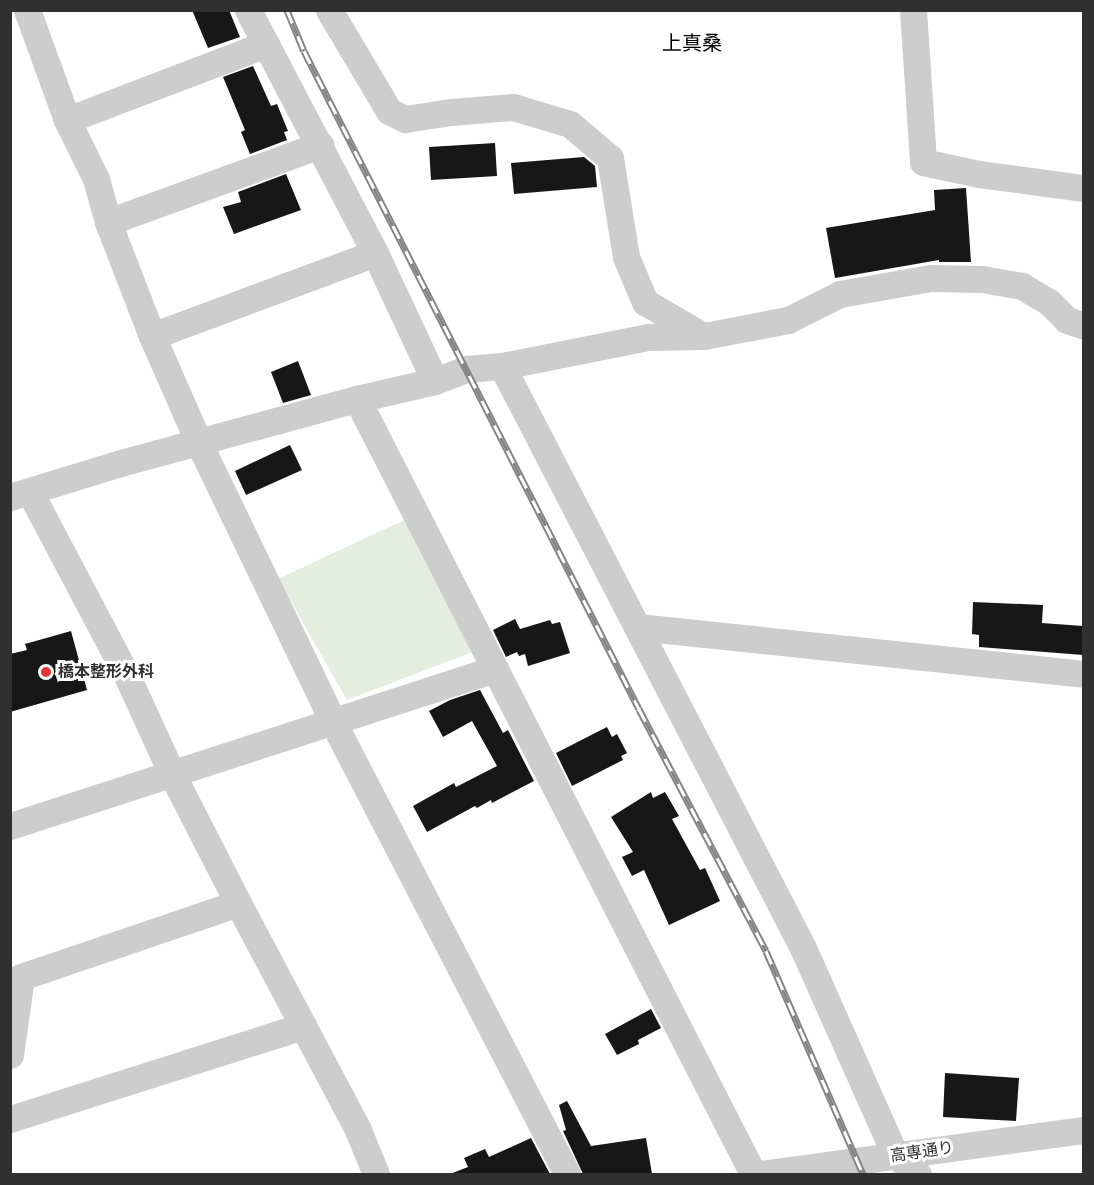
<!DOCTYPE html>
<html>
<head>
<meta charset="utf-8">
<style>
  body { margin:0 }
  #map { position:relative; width:1094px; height:1185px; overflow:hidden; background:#fff; font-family:"Public Sans","Noto Sans JP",sans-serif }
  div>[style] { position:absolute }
  .green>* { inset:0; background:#e5edde }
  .building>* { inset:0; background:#171717 }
  .minor>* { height:27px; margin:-13.5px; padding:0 13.5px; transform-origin:13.5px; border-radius:13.5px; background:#cdcdcd }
  .rail>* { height:7px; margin-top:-3.5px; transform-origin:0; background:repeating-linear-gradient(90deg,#fff 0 14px,#858585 0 28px); box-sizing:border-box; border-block:2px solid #858585 }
  .dots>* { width:16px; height:16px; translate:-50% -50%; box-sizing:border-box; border:3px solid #fff; border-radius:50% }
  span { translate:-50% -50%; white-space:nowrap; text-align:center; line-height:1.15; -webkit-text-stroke:6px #fff; paint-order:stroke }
  .poi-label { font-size:16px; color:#303030; font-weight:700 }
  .left { translate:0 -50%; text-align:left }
  .street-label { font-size:16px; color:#303030 }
  .quarter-label { font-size:20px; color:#000 }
  .frame { position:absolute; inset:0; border:12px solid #303030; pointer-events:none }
</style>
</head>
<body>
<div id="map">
  <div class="green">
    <i style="clip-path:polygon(404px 520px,478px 650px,347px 700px,278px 579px)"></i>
  </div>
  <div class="building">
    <i style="clip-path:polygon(192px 10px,229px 10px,240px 37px,208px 48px)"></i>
    <i style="clip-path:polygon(253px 66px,271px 106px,277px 104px,288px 131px,284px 132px,287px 140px,250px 154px,241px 132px,245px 130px,223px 77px)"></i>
    <i style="clip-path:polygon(495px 143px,497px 176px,431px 180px,429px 147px)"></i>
    <i style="clip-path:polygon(584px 157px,595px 166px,597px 187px,514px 194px,511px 163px)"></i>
    <i style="clip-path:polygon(286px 174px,301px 210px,234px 234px,223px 207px,241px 202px,238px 192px)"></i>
    <i style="clip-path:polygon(966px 188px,971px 262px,939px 262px,939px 260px,835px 278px,826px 228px,935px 210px,934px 190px)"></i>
    <i style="clip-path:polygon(298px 361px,311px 395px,283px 403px,271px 372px)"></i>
    <i style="clip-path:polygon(290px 445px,302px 470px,246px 495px,235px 471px)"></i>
    <i style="clip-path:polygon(973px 602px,1043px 605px,1042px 623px,1083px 626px,1083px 655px,979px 647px,979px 635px,972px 634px)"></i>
    <i style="clip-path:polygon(515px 619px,520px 629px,550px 620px,552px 624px,560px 622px,570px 653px,528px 666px,525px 654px,519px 656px,517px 652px,506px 657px,493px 630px)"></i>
    <i style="clip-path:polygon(71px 631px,87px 690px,10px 712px,10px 654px,27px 650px,25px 644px)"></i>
    <i style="clip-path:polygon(480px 690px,503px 733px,508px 730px,534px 781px,492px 803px,491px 800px,477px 808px,475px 806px,427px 832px,413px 806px,454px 783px,456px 787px,497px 766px,472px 721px,443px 737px,429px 711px,450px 700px)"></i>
    <i style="clip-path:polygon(607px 727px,612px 737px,617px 734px,627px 753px,621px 756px,623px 760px,572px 786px,556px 753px)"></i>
    <i style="clip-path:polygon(651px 792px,653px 798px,665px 792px,679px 816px,672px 819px,700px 870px,705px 868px,720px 901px,669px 925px,644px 870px,632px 876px,622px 857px,633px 852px,611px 817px)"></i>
    <i style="clip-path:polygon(651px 1009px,661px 1028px,638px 1040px,639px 1044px,617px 1055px,605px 1034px)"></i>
    <i style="clip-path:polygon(945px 1073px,1019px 1078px,1016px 1121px,943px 1117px)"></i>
    <i style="clip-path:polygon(567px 1101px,591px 1146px,646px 1138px,652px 1174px,583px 1174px,563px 1131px,566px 1130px,559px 1105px)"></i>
    <i style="clip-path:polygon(531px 1138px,550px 1174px,450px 1174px,468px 1167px,464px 1158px,485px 1149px,489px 1157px)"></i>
  </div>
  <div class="minor">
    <i style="left:27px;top:10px;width:117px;rotate:70deg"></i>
    <i style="left:67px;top:120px;width:66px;rotate:63.8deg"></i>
    <i style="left:96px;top:179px;width:45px;rotate:74.4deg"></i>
    <i style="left:108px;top:222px;width:122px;rotate:68.9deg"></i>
    <i style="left:152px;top:336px;width:115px;rotate:66.3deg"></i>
    <i style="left:198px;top:441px;width:312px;rotate:64.3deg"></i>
    <i style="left:333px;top:722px;width:509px;rotate:62.63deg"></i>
    <i style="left:248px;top:10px;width:274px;rotate:62.4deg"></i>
    <i style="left:375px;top:253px;width:141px;rotate:64.9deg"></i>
    <i style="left:329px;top:10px;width:117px;rotate:59.3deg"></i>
    <i style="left:389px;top:111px;width:18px;rotate:27deg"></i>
    <i style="left:405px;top:119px;width:47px;rotate:-8.7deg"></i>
    <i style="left:451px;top:112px;width:62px;rotate:-4.6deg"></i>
    <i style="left:513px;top:107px;width:59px;rotate:16.6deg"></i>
    <i style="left:570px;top:124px;width:52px;rotate:40.4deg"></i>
    <i style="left:610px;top:158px;width:100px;rotate:80.8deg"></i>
    <i style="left:626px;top:257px;width:49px;rotate:67.1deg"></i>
    <i style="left:645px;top:302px;width:67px;rotate:30.4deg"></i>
    <i style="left:913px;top:10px;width:152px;rotate:86.2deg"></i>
    <i style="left:923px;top:162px;width:57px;rotate:12.1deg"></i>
    <i style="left:979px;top:174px;width:106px;rotate:7.6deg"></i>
    <i style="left:67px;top:120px;width:213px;rotate:-20.9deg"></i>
    <i style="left:108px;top:222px;width:226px;rotate:-20deg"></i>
    <i style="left:152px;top:336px;width:238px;rotate:-20.4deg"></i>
    <i style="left:502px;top:366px;width:655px;rotate:62.65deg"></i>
    <i style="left:803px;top:948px;width:227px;rotate:66deg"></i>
    <i style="left:895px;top:1155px;width:30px;rotate:40deg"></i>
    <i style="left:357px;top:399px;width:870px;rotate:62.93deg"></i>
    <i style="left:30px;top:492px;width:210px;rotate:62.2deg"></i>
    <i style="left:128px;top:678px;width:103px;rotate:65.4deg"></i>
    <i style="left:171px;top:772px;width:147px;rotate:62.9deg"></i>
    <i style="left:238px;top:903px;width:257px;rotate:62.1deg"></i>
    <i style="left:358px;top:1130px;width:48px;rotate:67.8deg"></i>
    <i style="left:10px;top:497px;width:112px;rotate:-17.1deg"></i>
    <i style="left:117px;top:464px;width:249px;rotate:-15.2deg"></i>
    <i style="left:357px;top:399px;width:80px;rotate:-13deg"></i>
    <i style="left:435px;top:381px;width:34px;rotate:-21deg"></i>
    <i style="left:467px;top:369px;width:35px;rotate:-5deg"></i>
    <i style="left:502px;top:366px;width:150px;rotate:-11.2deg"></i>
    <i style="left:649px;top:337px;width:55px;rotate:-1deg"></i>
    <i style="left:704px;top:336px;width:86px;rotate:-10.8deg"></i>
    <i style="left:788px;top:320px;width:58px;rotate:-26.6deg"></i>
    <i style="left:840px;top:294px;width:92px;rotate:-10deg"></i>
    <i style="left:931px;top:278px;width:51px;rotate:1.1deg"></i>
    <i style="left:982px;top:279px;width:41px;rotate:9.9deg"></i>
    <i style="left:1022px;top:286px;width:31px;rotate:31deg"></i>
    <i style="left:1049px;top:302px;width:25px;rotate:45deg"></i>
    <i style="left:1067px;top:320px;width:18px;rotate:19deg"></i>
    <i style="left:638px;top:627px;width:448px;rotate:6deg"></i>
    <i style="left:10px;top:826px;width:510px;rotate:-17.94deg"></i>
    <i style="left:10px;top:1055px;width:79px;rotate:-82deg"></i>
    <i style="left:21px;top:977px;width:229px;rotate:-18.8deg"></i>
    <i style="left:10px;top:1119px;width:308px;rotate:-17.6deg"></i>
    <i style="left:761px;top:1174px;width:326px;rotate:-7.8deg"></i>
  </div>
  <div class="rail">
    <i style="left:287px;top:10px;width:44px;rotate:67.5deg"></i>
    <i style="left:304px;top:51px;width:738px;rotate:63.02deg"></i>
    <i style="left:639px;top:709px;width:273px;rotate:62.3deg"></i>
    <i style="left:766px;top:951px;width:243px;rotate:66.5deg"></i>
  </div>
  <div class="dots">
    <i style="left:46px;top:672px;background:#e53434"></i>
  </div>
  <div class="poi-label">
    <span class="left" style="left:58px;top:672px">橋本整形外科</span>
  </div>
  <div class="street-label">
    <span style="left:922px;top:1152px;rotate:-8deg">高専通り</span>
  </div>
  <div class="quarter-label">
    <span style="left:692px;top:43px">上真桑</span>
  </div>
  <div class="frame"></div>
</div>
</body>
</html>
